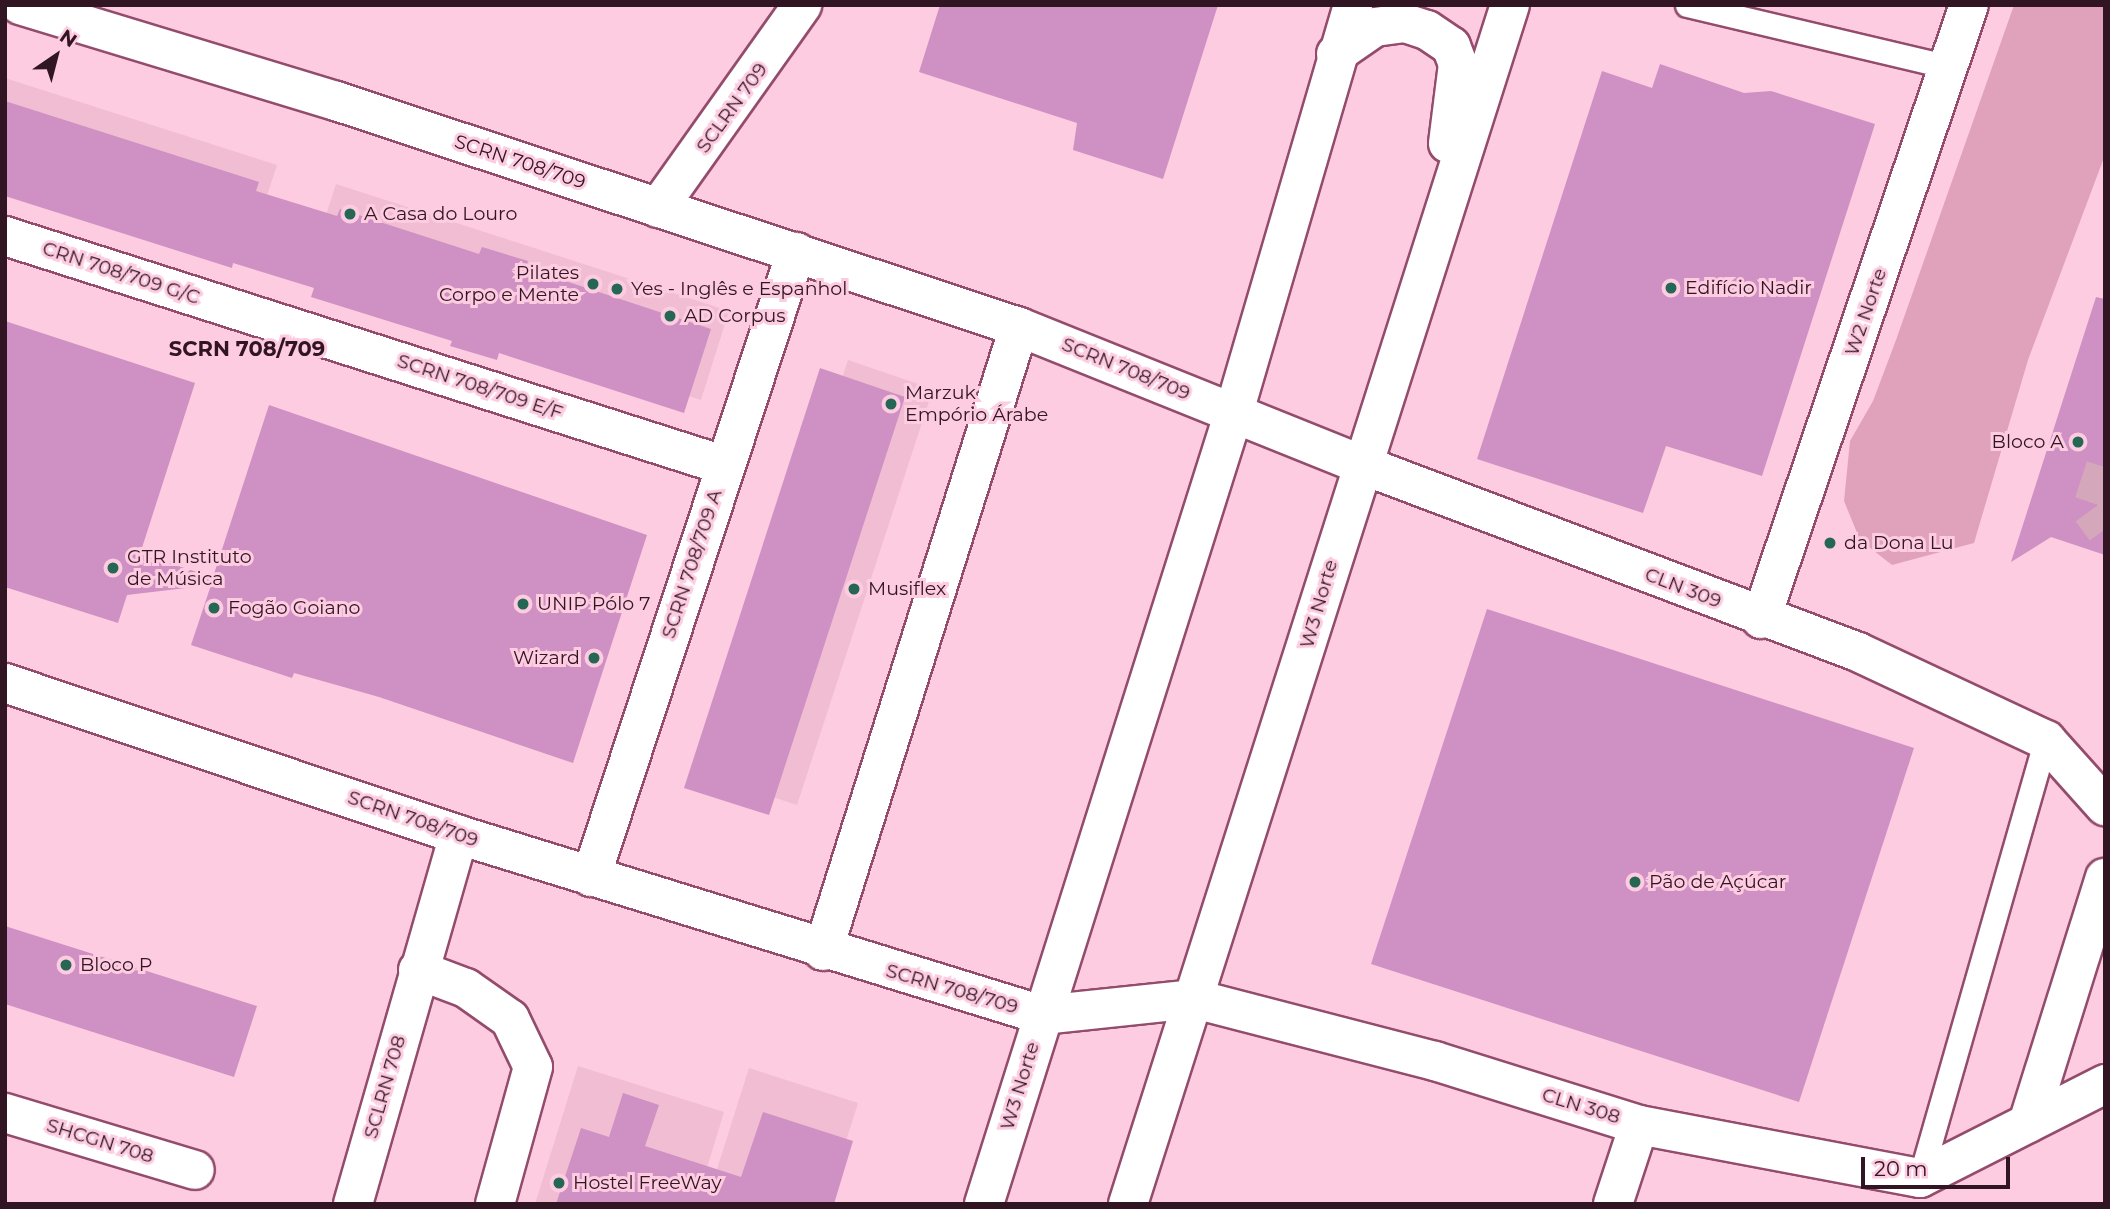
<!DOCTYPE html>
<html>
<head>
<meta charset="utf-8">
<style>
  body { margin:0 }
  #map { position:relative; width:2110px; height:1209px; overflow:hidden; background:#fdcce0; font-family:Montserrat,sans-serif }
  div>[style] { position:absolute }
  .built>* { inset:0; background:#f1bdd2 }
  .green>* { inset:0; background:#e0a2bb }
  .building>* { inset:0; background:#cf90c4 }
  .minor-tunnel>* { height:38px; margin-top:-19px; transform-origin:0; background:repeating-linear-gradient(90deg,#d4a7ba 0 38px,transparent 0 57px) }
  .roads { filter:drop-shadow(2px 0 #934c6c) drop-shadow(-2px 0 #934c6c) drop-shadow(0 2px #934c6c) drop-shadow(0 -2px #934c6c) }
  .service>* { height:23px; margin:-11.5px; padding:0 11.5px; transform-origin:11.5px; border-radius:11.5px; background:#fff }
  .minor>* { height:38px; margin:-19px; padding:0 19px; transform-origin:19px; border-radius:19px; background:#fff }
  .tertiary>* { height:38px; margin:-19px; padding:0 19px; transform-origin:19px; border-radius:19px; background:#fff }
  .secondary>* { height:38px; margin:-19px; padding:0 19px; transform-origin:19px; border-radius:19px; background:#fff }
  .primary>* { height:38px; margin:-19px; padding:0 19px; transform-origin:19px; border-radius:19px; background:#fff }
  .dots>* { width:19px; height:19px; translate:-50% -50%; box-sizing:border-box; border:4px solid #fdcce0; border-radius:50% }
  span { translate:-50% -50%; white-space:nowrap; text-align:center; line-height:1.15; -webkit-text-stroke:6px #fdcce0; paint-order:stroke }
  .street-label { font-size:19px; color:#321522 }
  .poi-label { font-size:19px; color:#321522 }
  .left { translate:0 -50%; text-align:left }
  .right { translate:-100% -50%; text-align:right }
  .neighbourhood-label { font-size:21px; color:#321522; font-weight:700 }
  .frame { position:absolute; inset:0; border:7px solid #321522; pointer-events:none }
  .north { position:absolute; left:21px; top:21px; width:70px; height:70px; -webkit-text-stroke:5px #fdcce0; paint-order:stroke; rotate:35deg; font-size:19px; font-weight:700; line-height:28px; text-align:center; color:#321522 }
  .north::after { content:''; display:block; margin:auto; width:24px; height:32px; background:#321522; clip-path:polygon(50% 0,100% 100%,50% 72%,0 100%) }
  .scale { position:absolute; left:1861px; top:1157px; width:149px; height:32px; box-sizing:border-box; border:4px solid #321522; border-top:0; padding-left:9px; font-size:21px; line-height:24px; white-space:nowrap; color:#321522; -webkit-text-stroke:5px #fdcce0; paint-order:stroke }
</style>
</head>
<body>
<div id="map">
  <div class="built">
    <i style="clip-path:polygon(5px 78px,277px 165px,248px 254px,5px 176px)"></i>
    <i style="clip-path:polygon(336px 184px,729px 311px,701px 400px,307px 274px)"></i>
    <i style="clip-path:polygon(848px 360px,933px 389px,797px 805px,711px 777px)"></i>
    <i style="clip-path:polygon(578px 1066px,724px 1112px,696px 1204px,535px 1204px)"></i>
    <i style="clip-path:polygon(749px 1068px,858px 1103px,826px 1204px,706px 1204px)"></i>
  </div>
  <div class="green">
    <i style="clip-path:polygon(2014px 5px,2105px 5px,2105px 155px,2028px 360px,1974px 543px,1892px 565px,1860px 540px,1844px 501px,1850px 441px,1873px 401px,1896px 340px)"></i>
  </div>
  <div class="building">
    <i style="clip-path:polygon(940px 5px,1218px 5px,1163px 179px,1073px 150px,1077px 123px,919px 72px)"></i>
    <i style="clip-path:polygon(1660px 64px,1744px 93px,1771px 91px,1875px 124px,1762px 476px,1666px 446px,1643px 513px,1477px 459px,1602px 71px,1652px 88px)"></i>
    <i style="clip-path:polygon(5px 101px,259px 182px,256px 191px,337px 216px,340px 209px,479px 254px,482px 247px,528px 261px,526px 268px,711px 329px,684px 413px,499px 353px,497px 360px,450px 346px,452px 341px,311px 297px,314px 288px,233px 263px,232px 268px,5px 196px)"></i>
    <i style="clip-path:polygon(2096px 297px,2105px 299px,2105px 555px,2051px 537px,2011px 562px)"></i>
    <i style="clip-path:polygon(5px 321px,195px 383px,140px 554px,213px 577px,269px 405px,647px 535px,573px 763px,379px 697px,294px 673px,292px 678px,191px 645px,211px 585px,127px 595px,118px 623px,5px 587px)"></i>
    <i style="clip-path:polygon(820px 368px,905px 397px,769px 815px,684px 788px)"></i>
    <i style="clip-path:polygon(1487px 609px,1914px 748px,1799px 1102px,1371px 964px)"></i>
    <i style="clip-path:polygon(5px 926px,257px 1006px,234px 1077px,5px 1004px)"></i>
    <i style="clip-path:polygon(623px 1093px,659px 1105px,645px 1146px,741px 1177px,763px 1112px,853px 1141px,834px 1204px,556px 1204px,581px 1128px,609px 1137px)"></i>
  </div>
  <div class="minor-tunnel">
    <i style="left:2105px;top:467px;width:45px;rotate:108deg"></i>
    <i style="left:2091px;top:510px;width:24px;rotate:54deg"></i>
  </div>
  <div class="roads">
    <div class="service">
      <i style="left:1687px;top:5px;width:270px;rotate:13.3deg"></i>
      <i style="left:1920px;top:1178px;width:456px;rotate:-74deg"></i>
    </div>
    <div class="minor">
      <i style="left:5px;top:236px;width:754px;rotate:17.69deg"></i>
      <i style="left:591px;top:877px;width:658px;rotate:-71.84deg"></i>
      <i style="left:823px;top:951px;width:654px;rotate:-72.56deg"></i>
      <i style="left:5px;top:1113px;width:198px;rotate:16.7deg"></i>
    </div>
    <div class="tertiary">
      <i style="left:658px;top:208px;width:249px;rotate:-54.6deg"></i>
      <i style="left:1360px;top:464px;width:532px;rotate:20.68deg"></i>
      <i style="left:1858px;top:652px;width:208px;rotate:25.1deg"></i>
      <i style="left:2046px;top:740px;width:89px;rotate:48.2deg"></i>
      <i style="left:1761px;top:619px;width:648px;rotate:-71.29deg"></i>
      <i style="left:418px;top:970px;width:51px;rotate:20.6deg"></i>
      <i style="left:466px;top:988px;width:54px;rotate:35.2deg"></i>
      <i style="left:510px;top:1019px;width:53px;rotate:64.4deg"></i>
      <i style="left:533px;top:1067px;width:142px;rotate:105.5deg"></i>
      <i style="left:1195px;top:999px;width:248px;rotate:14.5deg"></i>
      <i style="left:1435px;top:1061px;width:214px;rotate:17.4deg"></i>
      <i style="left:1639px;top:1125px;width:286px;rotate:10.7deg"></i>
      <i style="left:1920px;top:1178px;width:208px;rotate:-26.9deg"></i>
      <i style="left:2028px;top:1123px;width:257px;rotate:-72.6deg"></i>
      <i style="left:353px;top:1204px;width:384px;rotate:-74deg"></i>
      <i style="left:1613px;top:1204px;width:83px;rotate:-71.8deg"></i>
    </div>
    <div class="secondary">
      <i style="left:20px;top:5px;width:330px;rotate:16.9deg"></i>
      <i style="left:336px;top:101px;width:719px;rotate:18.31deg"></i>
      <i style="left:1019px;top:327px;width:367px;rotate:21.9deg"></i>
      <i style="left:5px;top:683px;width:479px;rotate:18.5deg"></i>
      <i style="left:459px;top:835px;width:610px;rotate:17.16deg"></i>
      <i style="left:1042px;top:1015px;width:154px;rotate:-6deg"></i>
    </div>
    <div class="primary">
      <i style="left:1336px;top:54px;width:47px;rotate:-34.7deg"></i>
      <i style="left:1375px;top:27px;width:30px;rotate:-8deg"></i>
      <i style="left:1405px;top:23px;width:23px;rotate:18deg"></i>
      <i style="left:1427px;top:30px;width:29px;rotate:34deg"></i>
      <i style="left:1451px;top:46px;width:19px;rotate:69deg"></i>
      <i style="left:1458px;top:64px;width:80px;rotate:97.2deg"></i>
      <i style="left:984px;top:1204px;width:831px;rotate:-72.48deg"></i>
      <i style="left:1234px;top:412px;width:424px;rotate:-73.7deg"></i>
      <i style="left:1128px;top:1204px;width:1258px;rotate:-72.33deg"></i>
    </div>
  </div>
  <div class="dots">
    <i style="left:350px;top:214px;background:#256655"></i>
    <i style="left:593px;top:284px;background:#256655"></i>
    <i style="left:1671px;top:288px;background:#256655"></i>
    <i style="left:617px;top:289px;background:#256655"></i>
    <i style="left:670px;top:316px;background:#256655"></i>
    <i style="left:891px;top:404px;background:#256655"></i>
    <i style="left:2078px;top:442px;background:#256655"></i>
    <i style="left:1830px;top:543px;background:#256655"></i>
    <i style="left:113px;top:568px;background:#256655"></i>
    <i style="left:854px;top:589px;background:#256655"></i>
    <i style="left:523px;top:604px;background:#256655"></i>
    <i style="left:214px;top:608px;background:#256655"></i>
    <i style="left:594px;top:658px;background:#256655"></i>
    <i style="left:1635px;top:882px;background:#256655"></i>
    <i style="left:66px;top:965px;background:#256655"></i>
    <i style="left:559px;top:1183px;background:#256655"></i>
  </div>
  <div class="street-label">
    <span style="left:732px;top:108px;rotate:-54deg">SCLRN 709</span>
    <span style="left:520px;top:162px;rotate:18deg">SCRN 708/709</span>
    <span style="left:121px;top:273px;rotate:18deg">CRN 708/709 G/C</span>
    <span style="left:1866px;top:312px;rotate:-71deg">W2 Norte</span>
    <span style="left:1126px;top:369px;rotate:22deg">SCRN 708/709</span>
    <span style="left:480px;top:387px;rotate:18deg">SCRN 708/709 E/F</span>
    <span style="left:692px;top:564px;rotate:-72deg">SCRN 708/709 A</span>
    <span style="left:1683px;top:588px;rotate:21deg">CLN 309</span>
    <span style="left:1319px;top:604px;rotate:-74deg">W3 Norte</span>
    <span style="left:413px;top:819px;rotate:19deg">SCRN 708/709</span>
    <span style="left:952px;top:989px;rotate:16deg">SCRN 708/709</span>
    <span style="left:1020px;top:1086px;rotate:-73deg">W3 Norte</span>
    <span style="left:385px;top:1087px;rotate:-74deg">SCLRN 708</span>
    <span style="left:1581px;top:1106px;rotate:17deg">CLN 308</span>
    <span style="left:100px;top:1141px;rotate:17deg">SHCGN 708</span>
  </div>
  <div class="poi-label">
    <span class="left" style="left:364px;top:214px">A Casa do Louro</span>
    <span class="right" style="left:579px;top:284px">Pilates<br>Corpo e Mente</span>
    <span class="left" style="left:1685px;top:288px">Edifício Nadir</span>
    <span class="left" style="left:631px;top:289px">Yes - Inglês e Espanhol</span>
    <span class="left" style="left:684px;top:316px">AD Corpus</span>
    <span class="left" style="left:905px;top:404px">Marzuk<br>Empório Árabe</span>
    <span class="right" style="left:2064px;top:442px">Bloco A</span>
    <span class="left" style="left:1844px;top:543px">da Dona Lu</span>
    <span class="left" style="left:127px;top:568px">GTR Instituto<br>de Música</span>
    <span class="left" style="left:868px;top:589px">Musiflex</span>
    <span class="left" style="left:537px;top:604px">UNIP Pólo 7</span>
    <span class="left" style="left:228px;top:608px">Fogão Goiano</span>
    <span class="right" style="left:580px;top:658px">Wizard</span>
    <span class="left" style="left:1649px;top:882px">Pão de Açúcar</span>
    <span class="left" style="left:80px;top:965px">Bloco P</span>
    <span class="left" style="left:573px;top:1183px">Hostel FreeWay</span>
  </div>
  <div class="neighbourhood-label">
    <span style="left:247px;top:349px">SCRN 708/709</span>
  </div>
  <div class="frame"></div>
  <div class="north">N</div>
  <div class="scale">20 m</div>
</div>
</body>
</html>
